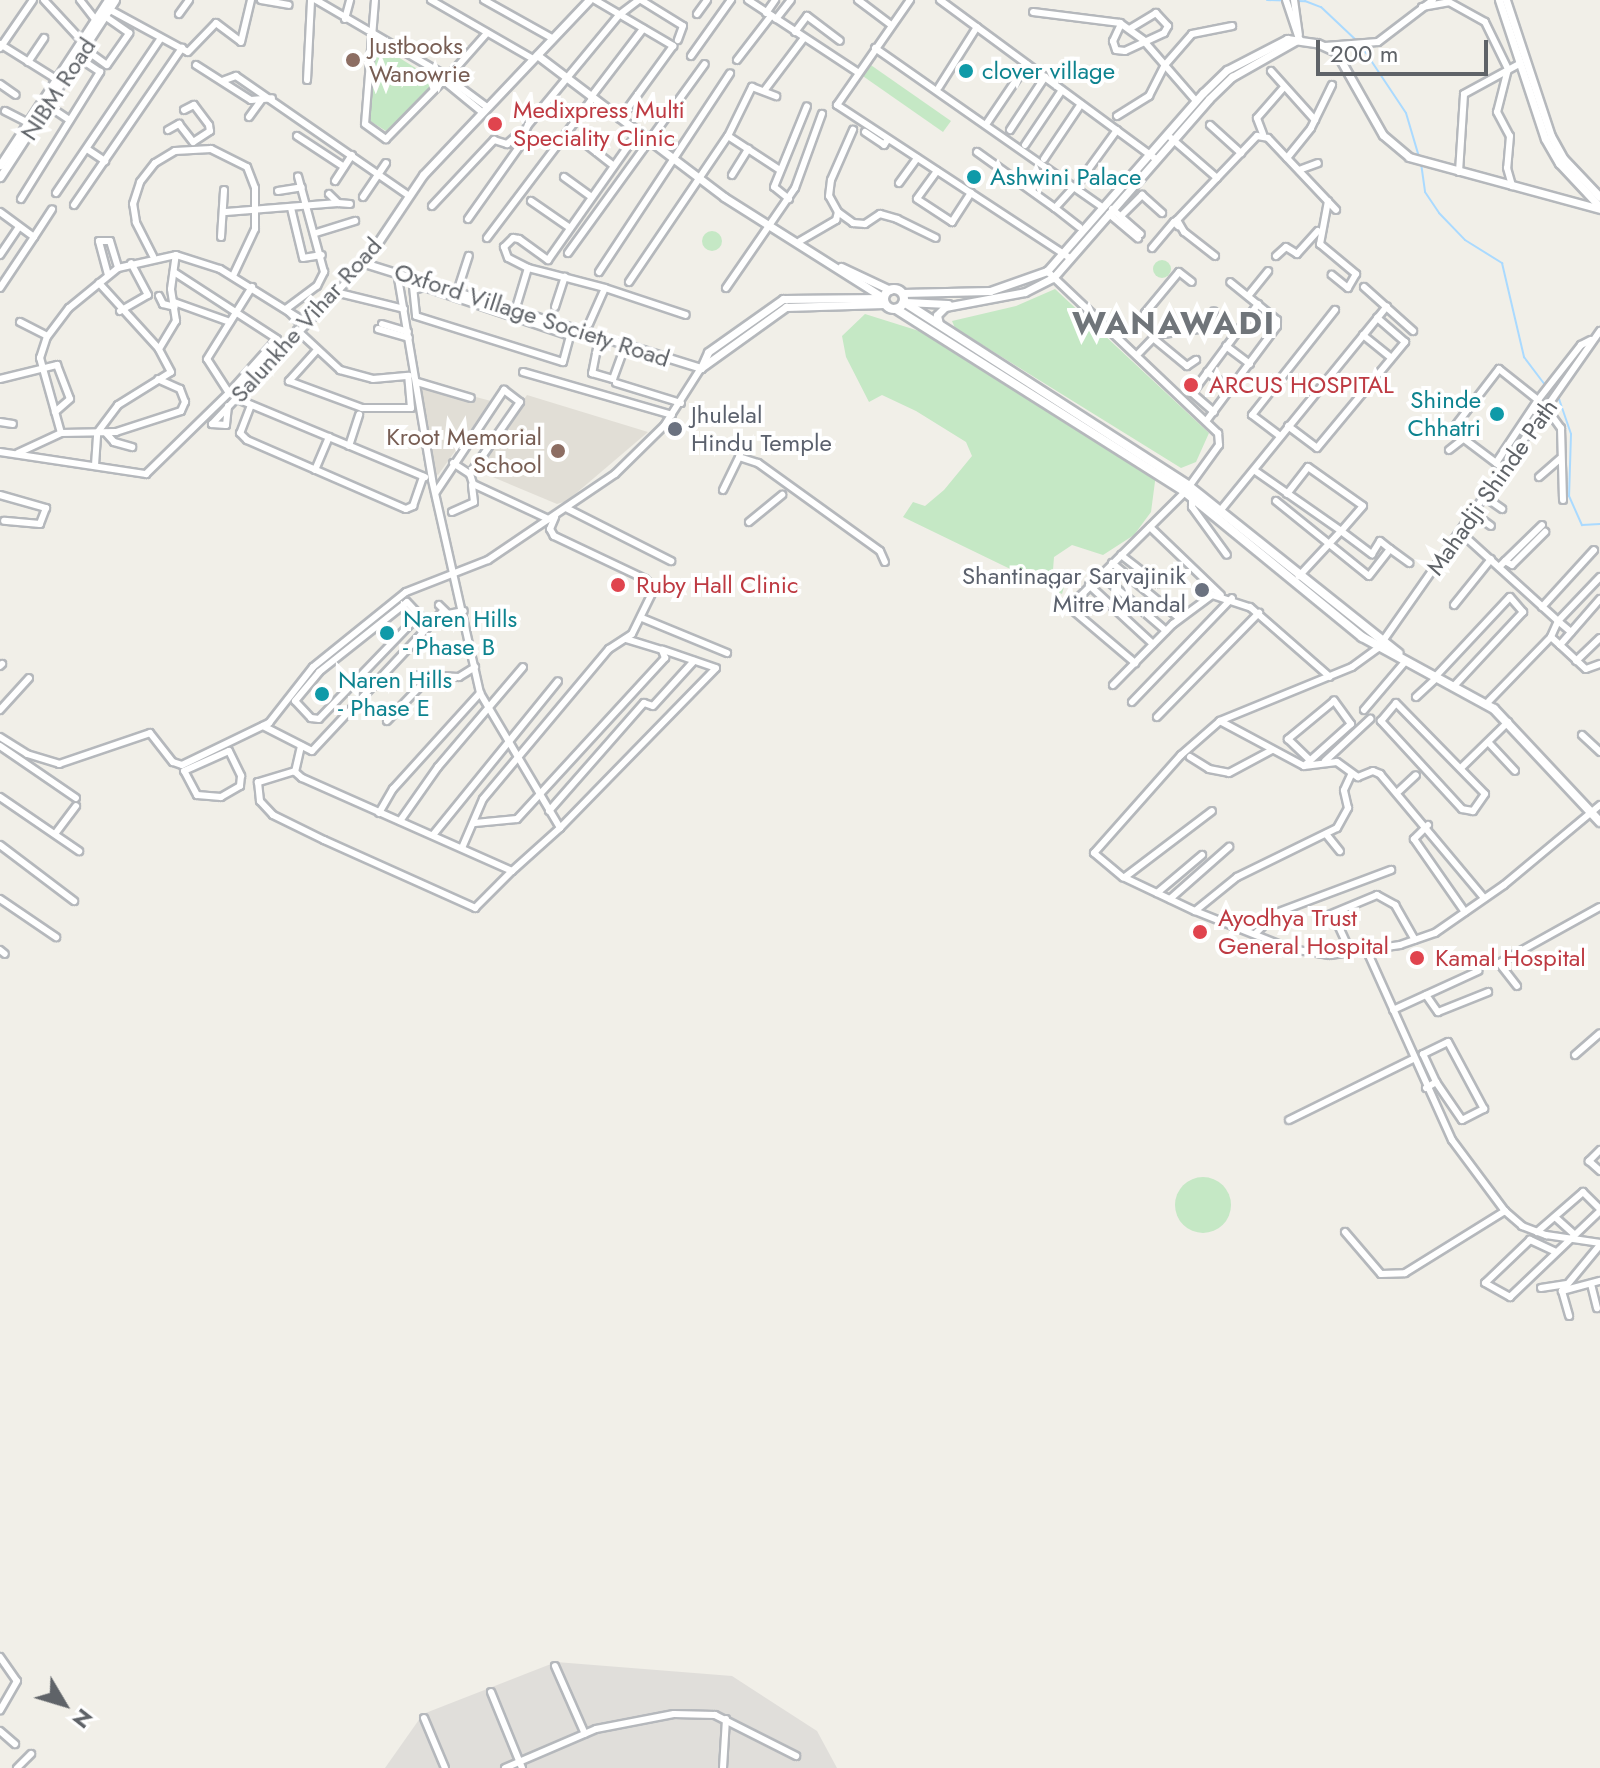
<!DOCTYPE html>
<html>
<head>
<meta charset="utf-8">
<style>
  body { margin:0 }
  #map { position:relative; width:1600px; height:1768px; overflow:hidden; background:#f1efe8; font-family:Jost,sans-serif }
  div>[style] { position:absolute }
  .industrial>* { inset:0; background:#e0deda }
  .education>* { inset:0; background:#e1ded6 }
  .green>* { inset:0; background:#c5e8c5 }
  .round { border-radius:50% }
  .stream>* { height:2px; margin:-1px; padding:0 1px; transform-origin:1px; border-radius:1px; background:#aadaff }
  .roads { filter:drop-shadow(2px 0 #b5b8bc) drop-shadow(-2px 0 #b5b8bc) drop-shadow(0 2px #b5b8bc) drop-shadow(0 -2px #b5b8bc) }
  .minor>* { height:6px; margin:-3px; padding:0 3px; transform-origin:3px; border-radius:3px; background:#fff }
  .tertiary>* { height:7px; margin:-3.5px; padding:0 3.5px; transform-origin:3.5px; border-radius:3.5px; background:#fff }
  .secondary>* { height:8px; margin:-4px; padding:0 4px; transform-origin:4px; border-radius:4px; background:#fff }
  .secondary>.ring { margin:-4px; padding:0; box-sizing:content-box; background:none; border:8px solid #fff; border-radius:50% }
  .dots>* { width:22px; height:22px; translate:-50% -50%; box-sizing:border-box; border:4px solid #fff; border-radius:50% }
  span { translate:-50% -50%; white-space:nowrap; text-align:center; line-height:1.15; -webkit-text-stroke:8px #fff; paint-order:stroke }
  .education-label { font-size:24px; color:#785e54 }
  .left { translate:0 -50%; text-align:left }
  .right { translate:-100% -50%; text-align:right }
  .culture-label { font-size:24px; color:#0d838f }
  .street-label { font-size:24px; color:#5f6368 }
  .health-label { font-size:24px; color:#be3a42 }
  .worship-label { font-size:24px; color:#5b616d }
  .district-label { font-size:32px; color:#70757a; font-weight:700; letter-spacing:2px }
  .north { position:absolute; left:24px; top:1664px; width:80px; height:80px; -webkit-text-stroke:6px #fff; paint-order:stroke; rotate:128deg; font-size:22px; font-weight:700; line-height:32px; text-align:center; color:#5f6368 }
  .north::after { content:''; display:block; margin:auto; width:28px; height:36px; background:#5f6368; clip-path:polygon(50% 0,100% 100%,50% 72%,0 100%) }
  .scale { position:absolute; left:1316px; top:40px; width:172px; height:36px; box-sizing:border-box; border:4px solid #5f6368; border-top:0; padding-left:10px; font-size:24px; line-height:28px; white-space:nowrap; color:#5f6368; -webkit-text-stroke:6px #fff; paint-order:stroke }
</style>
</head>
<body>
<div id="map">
  <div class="industrial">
    <i style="clip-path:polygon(556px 1662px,732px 1676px,817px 1731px,837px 1768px,385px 1768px,423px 1714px)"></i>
  </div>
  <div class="education">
    <i style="clip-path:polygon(419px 382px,491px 401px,438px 475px,433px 472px)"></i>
    <i style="clip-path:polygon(527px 395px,648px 432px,567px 501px,557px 504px,476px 470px)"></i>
  </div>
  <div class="green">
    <i style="clip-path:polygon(374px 42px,438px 82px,386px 131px,370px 121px)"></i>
    <i style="clip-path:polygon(865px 61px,951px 121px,943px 132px,857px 72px)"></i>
    <i class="round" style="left:702px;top:231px;width:20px;height:20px"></i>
    <i class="round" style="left:1153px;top:260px;width:18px;height:18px"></i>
    <i style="clip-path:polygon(1055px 289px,1209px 433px,1196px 462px,1181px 468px,955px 328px,952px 321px,1016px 306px)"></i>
    <i style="clip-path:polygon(865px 314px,935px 336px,1156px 474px,1151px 512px,1134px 535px,1103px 555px,1072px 545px,1054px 557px,1053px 570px,1065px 583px,1062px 594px,903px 517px,913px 502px,925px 506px,944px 490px,972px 456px,966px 442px,916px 411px,882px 395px,869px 402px,846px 357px,842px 336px)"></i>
    <i class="round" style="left:1175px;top:1177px;width:56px;height:56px"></i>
  </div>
  <div class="stream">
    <i style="left:1267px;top:0;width:38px;rotate:2deg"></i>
    <i style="left:1305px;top:1px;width:17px;rotate:21deg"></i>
    <i style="left:1321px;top:7px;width:51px;rotate:43.4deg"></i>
    <i style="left:1362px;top:47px;width:79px;rotate:56.3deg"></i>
    <i style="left:1406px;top:113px;width:46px;rotate:73.5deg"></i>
    <i style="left:1421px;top:163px;width:29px;rotate:82deg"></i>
    <i style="left:1425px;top:192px;width:25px;rotate:56deg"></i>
    <i style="left:1439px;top:213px;width:37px;rotate:46deg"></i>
    <i style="left:1465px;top:240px;width:44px;rotate:31.9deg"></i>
    <i style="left:1502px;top:263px;width:97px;rotate:76.8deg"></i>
    <i style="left:1524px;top:357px;width:36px;rotate:53deg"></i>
    <i style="left:1550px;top:390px;width:13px;rotate:45deg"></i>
    <i style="left:1559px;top:399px;width:37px;rotate:71deg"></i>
    <i style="left:1571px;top:434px;width:62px;rotate:91.8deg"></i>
    <i style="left:1569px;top:496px;width:32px;rotate:66deg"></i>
    <i style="left:1582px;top:525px;width:18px;rotate:-3deg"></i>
  </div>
  <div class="roads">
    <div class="minor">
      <i style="left:44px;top:0;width:54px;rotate:47.2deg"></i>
      <i style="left:80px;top:0;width:24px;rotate:52deg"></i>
      <i style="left:261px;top:0;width:28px;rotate:10deg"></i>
      <i style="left:316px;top:0;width:145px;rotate:30.3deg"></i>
      <i style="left:441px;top:73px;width:57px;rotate:36.5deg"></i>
      <i style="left:375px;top:0;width:124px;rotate:94.6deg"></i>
      <i style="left:365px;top:124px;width:26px;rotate:36deg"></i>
      <i style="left:386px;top:139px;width:80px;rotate:-45.5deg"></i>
      <i style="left:431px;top:0;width:118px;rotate:30deg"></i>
      <i style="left:484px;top:0;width:78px;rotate:29.2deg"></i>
      <i style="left:595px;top:0;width:91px;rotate:30.5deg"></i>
      <i style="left:673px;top:46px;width:90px;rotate:126deg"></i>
      <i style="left:641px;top:0;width:49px;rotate:31.8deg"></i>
      <i style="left:683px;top:26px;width:15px;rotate:110deg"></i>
      <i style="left:748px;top:0;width:131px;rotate:33.4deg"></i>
      <i style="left:858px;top:0;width:41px;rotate:37.1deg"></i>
      <i style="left:910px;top:0;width:128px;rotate:124.8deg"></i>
      <i style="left:837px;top:105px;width:279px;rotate:33.3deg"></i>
      <i style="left:940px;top:0;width:268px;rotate:36.4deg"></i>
      <i style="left:1286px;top:0;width:41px;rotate:71.6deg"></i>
      <i style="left:1294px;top:0;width:35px;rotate:82deg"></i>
      <i style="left:105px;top:7px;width:94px;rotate:28.5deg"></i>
      <i style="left:188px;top:52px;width:40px;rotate:-46deg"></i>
      <i style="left:216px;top:23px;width:31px;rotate:37deg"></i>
      <i style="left:241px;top:42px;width:43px;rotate:-76.6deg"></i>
      <i style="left:1422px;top:7px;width:27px;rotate:-10deg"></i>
      <i style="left:1449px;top:2px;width:41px;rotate:29.1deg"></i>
      <i style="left:1485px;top:22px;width:52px;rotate:63.9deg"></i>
      <i style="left:1508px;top:69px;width:44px;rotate:104.3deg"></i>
      <i style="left:1497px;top:112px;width:27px;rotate:62deg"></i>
      <i style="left:1510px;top:136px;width:32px;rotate:95deg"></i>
      <i style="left:1507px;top:168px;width:19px;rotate:74deg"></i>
      <i style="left:1033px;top:12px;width:88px;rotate:7.2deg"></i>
      <i style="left:1120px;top:23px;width:29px;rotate:36deg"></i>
      <i style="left:1143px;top:40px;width:81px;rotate:49deg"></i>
      <i style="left:766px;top:13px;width:16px;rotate:-55deg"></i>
      <i style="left:179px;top:14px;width:17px;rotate:-54deg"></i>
      <i style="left:697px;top:14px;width:17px;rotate:-54deg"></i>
      <i style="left:345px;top:19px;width:20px;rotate:-75deg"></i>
      <i style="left:776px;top:19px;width:24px;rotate:-52deg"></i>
      <i style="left:1121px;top:24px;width:19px;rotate:115deg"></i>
      <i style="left:1113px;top:41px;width:9px;rotate:72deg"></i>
      <i style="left:1116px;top:50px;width:9px;rotate:6deg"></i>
      <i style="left:1125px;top:51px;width:43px;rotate:-24.8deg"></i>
      <i style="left:1164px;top:33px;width:8px;rotate:-60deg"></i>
      <i style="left:1168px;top:26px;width:18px;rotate:-133deg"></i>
      <i style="left:1156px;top:13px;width:31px;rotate:149deg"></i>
      <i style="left:795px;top:32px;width:20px;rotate:-53deg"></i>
      <i style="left:807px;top:16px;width:41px;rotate:37.1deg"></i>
      <i style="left:0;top:44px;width:66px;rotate:32deg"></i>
      <i style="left:1325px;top:46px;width:53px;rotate:-4.3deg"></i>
      <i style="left:1378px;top:42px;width:69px;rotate:-37.4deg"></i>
      <i style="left:0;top:48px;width:58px;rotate:-55.5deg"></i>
      <i style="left:875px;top:48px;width:277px;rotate:35deg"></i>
      <i style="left:93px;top:55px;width:17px;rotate:36deg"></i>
      <i style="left:107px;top:65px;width:39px;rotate:-55deg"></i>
      <i style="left:129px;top:33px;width:29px;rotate:-145deg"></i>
      <i style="left:691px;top:56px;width:69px;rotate:-54.5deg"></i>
      <i style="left:737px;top:60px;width:56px;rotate:-52.3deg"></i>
      <i style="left:28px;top:62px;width:29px;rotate:-56deg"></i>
      <i style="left:196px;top:65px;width:65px;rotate:32.5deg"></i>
      <i style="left:251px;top:100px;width:21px;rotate:-5deg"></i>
      <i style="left:1271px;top:71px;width:66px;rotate:48.1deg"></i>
      <i style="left:433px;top:72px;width:63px;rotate:39.2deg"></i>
      <i style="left:448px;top:77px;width:59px;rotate:-48.4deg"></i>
      <i style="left:307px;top:80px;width:80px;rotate:-87.1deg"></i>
      <i style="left:222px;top:81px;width:15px;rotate:-20deg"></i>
      <i style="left:236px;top:76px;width:211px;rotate:34.7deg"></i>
      <i style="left:0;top:84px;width:19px;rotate:35deg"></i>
      <i style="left:939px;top:87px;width:71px;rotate:-57.7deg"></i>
      <i style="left:764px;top:91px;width:66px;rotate:-53deg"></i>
      <i style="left:591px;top:97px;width:86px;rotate:-52.6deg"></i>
      <i style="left:47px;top:105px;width:27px;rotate:34deg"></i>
      <i style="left:184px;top:110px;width:11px;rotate:-27deg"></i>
      <i style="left:194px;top:105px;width:25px;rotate:53deg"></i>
      <i style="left:209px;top:125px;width:6px;rotate:81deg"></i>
      <i style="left:210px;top:131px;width:20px;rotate:147deg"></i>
      <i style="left:5px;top:111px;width:25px;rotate:27deg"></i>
      <i style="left:1117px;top:116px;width:38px;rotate:-32deg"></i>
      <i style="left:1149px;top:96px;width:35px;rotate:-63deg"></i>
      <i style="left:1165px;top:65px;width:41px;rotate:-48.9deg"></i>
      <i style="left:1192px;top:34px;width:41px;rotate:-11.3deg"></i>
      <i style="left:249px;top:117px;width:22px;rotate:-54deg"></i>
      <i style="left:987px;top:123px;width:71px;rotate:-55.9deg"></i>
      <i style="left:1210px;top:125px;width:42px;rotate:42.1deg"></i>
      <i style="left:168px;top:130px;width:13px;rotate:-29deg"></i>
      <i style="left:179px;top:124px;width:23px;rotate:52deg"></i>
      <i style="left:1010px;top:130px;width:64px;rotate:-56.6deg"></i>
      <i style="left:865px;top:132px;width:23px;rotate:34deg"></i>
      <i style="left:884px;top:145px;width:7px;rotate:-56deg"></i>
      <i style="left:1263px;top:134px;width:17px;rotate:-111deg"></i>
      <i style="left:1257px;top:118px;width:41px;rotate:-48.9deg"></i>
      <i style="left:297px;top:136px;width:56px;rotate:33.4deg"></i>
      <i style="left:728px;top:136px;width:62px;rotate:33.2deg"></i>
      <i style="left:1171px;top:138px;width:61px;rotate:41deg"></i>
      <i style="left:587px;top:145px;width:34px;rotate:38deg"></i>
      <i style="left:1025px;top:145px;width:66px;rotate:-56.1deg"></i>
      <i style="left:87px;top:149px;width:22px;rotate:34deg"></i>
      <i style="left:977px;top:152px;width:96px;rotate:35.7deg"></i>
      <i style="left:1055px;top:208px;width:27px;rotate:-48deg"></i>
      <i style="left:1287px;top:158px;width:38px;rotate:-51deg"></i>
      <i style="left:1311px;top:128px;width:48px;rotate:-64deg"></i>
      <i style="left:1044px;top:159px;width:66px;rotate:-56.1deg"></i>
      <i style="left:1299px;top:170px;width:20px;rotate:-20deg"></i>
      <i style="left:937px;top:171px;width:34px;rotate:126deg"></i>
      <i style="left:917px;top:199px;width:42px;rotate:33.3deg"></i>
      <i style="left:952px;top:222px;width:35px;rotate:-57deg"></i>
      <i style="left:1459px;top:172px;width:78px;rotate:-86.3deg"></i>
      <i style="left:1464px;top:94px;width:63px;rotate:-28.6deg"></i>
      <i style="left:732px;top:175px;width:31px;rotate:-58deg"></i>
      <i style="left:564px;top:177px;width:34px;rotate:36deg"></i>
      <i style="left:335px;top:181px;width:31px;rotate:-57deg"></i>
      <i style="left:899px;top:183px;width:31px;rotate:-54deg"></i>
      <i style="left:1077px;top:185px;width:68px;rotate:-54deg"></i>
      <i style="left:278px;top:191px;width:24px;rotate:-9deg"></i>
      <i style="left:56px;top:193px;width:187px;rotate:-55.9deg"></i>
      <i style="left:329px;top:194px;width:13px;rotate:45deg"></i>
      <i style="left:338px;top:203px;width:12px;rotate:5deg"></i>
      <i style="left:363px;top:197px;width:41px;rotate:-55.9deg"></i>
      <i style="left:21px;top:199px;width:150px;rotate:-58.1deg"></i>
      <i style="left:100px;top:72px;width:27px;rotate:-146deg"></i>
      <i style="left:789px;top:199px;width:19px;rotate:-141deg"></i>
      <i style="left:774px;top:187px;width:87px;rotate:-67.8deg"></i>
      <i style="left:531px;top:201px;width:47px;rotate:34.7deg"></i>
      <i style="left:1328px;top:201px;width:44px;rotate:100.5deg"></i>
      <i style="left:1320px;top:244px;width:47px;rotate:39.8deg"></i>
      <i style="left:1356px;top:274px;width:16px;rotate:120deg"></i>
      <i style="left:1348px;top:288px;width:21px;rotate:-141deg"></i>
      <i style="left:74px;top:205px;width:191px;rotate:-55.5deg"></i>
      <i style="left:432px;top:206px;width:91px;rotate:-46.8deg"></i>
      <i style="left:494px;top:140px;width:14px;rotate:17deg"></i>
      <i style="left:507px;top:144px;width:11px;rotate:-41deg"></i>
      <i style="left:515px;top:137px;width:8px;rotate:45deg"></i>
      <i style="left:291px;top:208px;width:51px;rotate:76.5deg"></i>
      <i style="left:303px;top:258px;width:19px;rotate:-9deg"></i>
      <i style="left:1055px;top:208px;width:31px;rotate:38deg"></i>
      <i style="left:1112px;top:209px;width:38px;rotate:41deg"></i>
      <i style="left:0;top:212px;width:42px;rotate:36.3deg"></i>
      <i style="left:34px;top:237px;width:61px;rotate:123.7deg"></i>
      <i style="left:226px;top:212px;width:112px;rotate:-4.6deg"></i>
      <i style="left:838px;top:212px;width:19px;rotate:36deg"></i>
      <i style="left:853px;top:223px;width:12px;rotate:5deg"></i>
      <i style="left:865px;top:224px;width:18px;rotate:-34deg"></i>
      <i style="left:880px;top:214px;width:18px;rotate:16deg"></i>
      <i style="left:897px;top:219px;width:43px;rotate:26deg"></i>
      <i style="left:1109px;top:214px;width:38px;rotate:40deg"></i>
      <i style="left:1121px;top:216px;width:30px;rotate:-45deg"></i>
      <i style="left:1142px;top:195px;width:27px;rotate:42deg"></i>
      <i style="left:468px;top:219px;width:88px;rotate:-54.7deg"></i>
      <i style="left:519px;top:147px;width:24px;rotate:-68deg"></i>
      <i style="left:528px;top:125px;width:143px;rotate:-50.4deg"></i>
      <i style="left:619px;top:15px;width:25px;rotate:-37deg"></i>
      <i style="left:316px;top:233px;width:41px;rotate:-17.1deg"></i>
      <i style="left:34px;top:237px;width:33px;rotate:-57deg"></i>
      <i style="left:221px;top:237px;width:47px;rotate:-86.3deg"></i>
      <i style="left:487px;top:238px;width:176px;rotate:-52.9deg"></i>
      <i style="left:800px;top:241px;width:42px;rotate:-30.3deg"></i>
      <i style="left:836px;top:220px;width:8px;rotate:-76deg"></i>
      <i style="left:838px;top:212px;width:18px;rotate:-119deg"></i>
      <i style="left:829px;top:196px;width:16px;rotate:-83deg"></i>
      <i style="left:831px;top:180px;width:55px;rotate:-66.3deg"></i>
      <i style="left:1152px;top:248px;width:34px;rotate:-50deg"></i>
      <i style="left:1174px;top:222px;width:6px;rotate:45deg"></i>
      <i style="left:568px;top:253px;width:233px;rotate:-54.1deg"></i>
      <i style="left:0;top:255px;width:34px;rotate:-56deg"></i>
      <i style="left:153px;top:256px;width:38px;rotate:-117deg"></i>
      <i style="left:136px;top:222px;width:18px;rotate:-99deg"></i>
      <i style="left:133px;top:204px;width:23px;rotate:-72deg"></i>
      <i style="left:140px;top:182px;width:24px;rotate:-52deg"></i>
      <i style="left:155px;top:163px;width:23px;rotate:-31deg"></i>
      <i style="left:175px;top:151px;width:36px;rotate:-3deg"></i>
      <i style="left:211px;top:149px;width:40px;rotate:26.6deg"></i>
      <i style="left:247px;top:167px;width:22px;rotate:69deg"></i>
      <i style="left:255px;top:188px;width:41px;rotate:90deg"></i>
      <i style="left:255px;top:229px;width:52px;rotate:115.1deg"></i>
      <i style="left:1215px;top:256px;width:39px;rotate:-142deg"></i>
      <i style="left:1184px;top:232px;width:14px;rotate:-120deg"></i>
      <i style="left:1177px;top:220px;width:116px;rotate:-46.4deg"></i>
      <i style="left:1257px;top:136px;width:11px;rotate:10deg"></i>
      <i style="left:1268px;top:138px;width:99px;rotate:46.6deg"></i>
      <i style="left:1276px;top:256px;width:13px;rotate:-42deg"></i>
      <i style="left:1286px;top:247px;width:13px;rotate:32deg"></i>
      <i style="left:1297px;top:254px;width:31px;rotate:-48deg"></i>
      <i style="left:1047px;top:271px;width:236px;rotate:43.5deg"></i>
      <i style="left:1218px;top:433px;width:12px;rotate:85deg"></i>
      <i style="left:1219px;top:445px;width:58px;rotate:125.9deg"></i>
      <i style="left:1185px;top:492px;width:163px;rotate:135.2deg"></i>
      <i style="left:1069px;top:607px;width:87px;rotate:40.3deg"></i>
      <i style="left:397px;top:272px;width:211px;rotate:80.4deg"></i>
      <i style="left:432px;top:480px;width:218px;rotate:77.3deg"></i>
      <i style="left:480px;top:693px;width:157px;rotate:59.3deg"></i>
      <i style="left:560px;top:828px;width:64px;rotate:138.1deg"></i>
      <i style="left:599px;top:272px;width:238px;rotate:-56.6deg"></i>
      <i style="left:108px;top:275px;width:35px;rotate:-105deg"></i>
      <i style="left:99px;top:241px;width:11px"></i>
      <i style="left:110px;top:241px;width:28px;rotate:73deg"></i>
      <i style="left:412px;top:277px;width:39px;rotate:84deg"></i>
      <i style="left:416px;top:316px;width:154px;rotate:17.4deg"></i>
      <i style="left:563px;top:362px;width:27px;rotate:-75deg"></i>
      <i style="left:570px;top:336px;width:154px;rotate:-161.4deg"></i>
      <i style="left:424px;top:287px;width:10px;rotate:163deg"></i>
      <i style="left:629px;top:282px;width:176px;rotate:-55.9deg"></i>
      <i style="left:728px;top:136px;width:55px;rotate:-63.9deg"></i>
      <i style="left:752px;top:87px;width:26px;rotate:21deg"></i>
      <i style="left:99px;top:283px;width:89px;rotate:47.7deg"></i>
      <i style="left:1364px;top:287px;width:66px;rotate:41.9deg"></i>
      <i style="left:605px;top:288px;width:85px;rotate:18.4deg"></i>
      <i style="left:726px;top:288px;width:121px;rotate:-55.4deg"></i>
      <i style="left:795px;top:188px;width:79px;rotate:-70deg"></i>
      <i style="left:335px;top:292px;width:71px;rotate:13.8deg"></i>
      <i style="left:457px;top:292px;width:38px;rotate:-72deg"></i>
      <i style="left:159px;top:296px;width:9px;rotate:63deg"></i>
      <i style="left:163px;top:304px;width:12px;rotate:14deg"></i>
      <i style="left:1248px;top:296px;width:32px;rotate:-51deg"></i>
      <i style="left:174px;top:302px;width:59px;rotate:19.7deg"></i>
      <i style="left:555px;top:307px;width:32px;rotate:-72deg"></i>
      <i style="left:286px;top:309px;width:39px;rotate:-37deg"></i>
      <i style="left:317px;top:286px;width:16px;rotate:-63deg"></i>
      <i style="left:324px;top:272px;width:99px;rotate:-105.2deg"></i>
      <i style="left:286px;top:309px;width:23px;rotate:45deg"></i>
      <i style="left:120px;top:311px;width:32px;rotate:-30deg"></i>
      <i style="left:148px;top:295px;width:36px;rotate:-118deg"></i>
      <i style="left:515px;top:311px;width:45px;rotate:-73.2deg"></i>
      <i style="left:20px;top:322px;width:30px;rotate:27deg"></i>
      <i style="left:382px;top:324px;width:27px;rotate:17deg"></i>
      <i style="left:589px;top:324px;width:39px;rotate:-66deg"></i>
      <i style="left:605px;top:288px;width:80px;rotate:-165.4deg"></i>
      <i style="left:528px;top:268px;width:22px;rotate:-153deg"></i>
      <i style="left:508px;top:258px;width:12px;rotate:-110deg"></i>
      <i style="left:504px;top:247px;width:13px;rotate:-45deg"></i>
      <i style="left:513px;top:238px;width:6px;rotate:9deg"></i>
      <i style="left:519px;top:239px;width:36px;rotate:36deg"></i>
      <i style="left:548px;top:260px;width:156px;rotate:-54.9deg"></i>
      <i style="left:378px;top:329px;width:32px;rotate:16deg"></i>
      <i style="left:297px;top:330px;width:59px;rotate:42.9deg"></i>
      <i style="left:340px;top:370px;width:34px;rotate:15deg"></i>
      <i style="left:373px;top:379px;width:36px;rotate:-5deg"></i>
      <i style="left:1600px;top:331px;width:387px;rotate:125deg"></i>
      <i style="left:1378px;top:648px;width:32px;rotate:144deg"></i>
      <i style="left:1352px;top:667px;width:143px;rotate:157.8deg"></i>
      <i style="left:1220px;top:721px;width:52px;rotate:138.9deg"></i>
      <i style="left:1181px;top:755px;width:131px;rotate:131.6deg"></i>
      <i style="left:1094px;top:853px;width:38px;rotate:40deg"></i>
      <i style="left:1123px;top:877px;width:80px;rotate:25.3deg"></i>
      <i style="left:1195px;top:911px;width:103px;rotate:21.6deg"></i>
      <i style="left:1291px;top:949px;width:39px;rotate:9deg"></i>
      <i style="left:1330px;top:955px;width:71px;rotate:-8.1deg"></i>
      <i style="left:1400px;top:945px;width:37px;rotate:-19deg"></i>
      <i style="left:1435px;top:933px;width:84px;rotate:-34.8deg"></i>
      <i style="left:1504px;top:885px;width:125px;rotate:-39.8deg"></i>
      <i style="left:1156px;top:335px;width:20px;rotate:-139deg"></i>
      <i style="left:1141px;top:322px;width:10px;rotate:-66deg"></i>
      <i style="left:1145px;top:313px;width:53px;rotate:-50.3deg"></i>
      <i style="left:1179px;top:272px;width:16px;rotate:38deg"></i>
      <i style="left:1363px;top:335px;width:36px;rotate:39deg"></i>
      <i style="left:599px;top:338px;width:36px;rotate:101deg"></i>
      <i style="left:592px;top:373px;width:22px;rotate:16deg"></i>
      <i style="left:613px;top:379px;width:35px;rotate:-70deg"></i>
      <i style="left:1153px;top:338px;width:44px;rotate:39.5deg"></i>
      <i style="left:1187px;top:366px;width:11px;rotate:-34deg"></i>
      <i style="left:1226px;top:346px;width:30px;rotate:37deg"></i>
      <i style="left:317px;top:350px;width:42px;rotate:132.1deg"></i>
      <i style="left:289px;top:381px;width:78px;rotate:20.3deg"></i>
      <i style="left:362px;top:408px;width:49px"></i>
      <i style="left:411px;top:408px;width:32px;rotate:-95deg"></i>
      <i style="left:1137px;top:355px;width:28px;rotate:-46deg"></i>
      <i style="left:1156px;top:335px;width:43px;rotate:-7.9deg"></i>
      <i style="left:1199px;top:329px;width:23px;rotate:-50deg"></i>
      <i style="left:523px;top:372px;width:155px;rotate:16.1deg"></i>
      <i style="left:1207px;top:372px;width:29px;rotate:36deg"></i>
      <i style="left:0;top:379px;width:59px;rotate:-13.8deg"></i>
      <i style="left:57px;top:365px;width:36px;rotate:69deg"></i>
      <i style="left:70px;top:399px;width:20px;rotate:139deg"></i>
      <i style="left:417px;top:382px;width:56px;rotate:16.5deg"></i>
      <i style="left:616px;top:383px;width:68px;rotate:17.1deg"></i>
      <i style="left:229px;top:393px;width:40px;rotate:-122.9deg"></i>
      <i style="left:207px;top:359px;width:85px;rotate:-58deg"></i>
      <i style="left:235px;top:398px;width:206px;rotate:22.6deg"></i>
      <i style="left:251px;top:405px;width:30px;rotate:111deg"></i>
      <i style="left:240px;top:433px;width:10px;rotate:45deg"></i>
      <i style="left:247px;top:440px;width:173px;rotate:23.5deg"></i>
      <i style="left:406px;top:509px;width:8px;rotate:-23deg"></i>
      <i style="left:413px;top:506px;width:31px;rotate:-71deg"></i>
      <i style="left:1547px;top:409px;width:24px;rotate:54deg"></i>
      <i style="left:1561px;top:428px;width:72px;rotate:88.4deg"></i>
      <i style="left:1214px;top:412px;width:29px;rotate:-139deg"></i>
      <i style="left:1192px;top:393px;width:111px;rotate:-53.4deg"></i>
      <i style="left:1207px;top:420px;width:117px;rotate:-53.3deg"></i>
      <i style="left:1277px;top:326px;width:6px;rotate:-90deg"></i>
      <i style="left:1277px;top:320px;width:60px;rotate:-141deg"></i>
      <i style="left:0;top:422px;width:13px;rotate:9deg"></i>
      <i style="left:212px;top:424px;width:221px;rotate:-46.6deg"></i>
      <i style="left:212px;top:424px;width:14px;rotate:4deg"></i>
      <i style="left:226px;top:425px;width:19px;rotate:-84deg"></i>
      <i style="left:1288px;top:426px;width:36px;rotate:37deg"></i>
      <i style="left:1317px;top:448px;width:138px;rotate:-50.3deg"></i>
      <i style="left:1405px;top:342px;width:37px;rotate:-139deg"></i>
      <i style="left:61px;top:433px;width:55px;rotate:-1deg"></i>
      <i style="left:116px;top:432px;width:68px;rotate:-17.9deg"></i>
      <i style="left:181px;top:411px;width:10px;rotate:-66deg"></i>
      <i style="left:185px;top:402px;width:14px;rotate:-111deg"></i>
      <i style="left:180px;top:389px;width:24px;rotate:-156deg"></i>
      <i style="left:106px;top:433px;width:12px;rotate:48deg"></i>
      <i style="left:114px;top:442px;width:19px;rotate:16deg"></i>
      <i style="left:1280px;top:436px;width:35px;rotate:-143deg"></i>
      <i style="left:1252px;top:415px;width:134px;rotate:-51.7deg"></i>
      <i style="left:349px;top:446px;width:33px;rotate:-72deg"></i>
      <i style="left:1449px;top:450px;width:18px;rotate:-38deg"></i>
      <i style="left:0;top:452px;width:148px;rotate:8.6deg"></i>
      <i style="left:146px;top:474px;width:116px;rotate:-44.3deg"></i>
      <i style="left:229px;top:393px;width:72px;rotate:-48.4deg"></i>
      <i style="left:277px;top:339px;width:123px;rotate:-147deg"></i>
      <i style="left:18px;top:453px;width:47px;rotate:-24.9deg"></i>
      <i style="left:61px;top:433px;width:78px;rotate:-105.6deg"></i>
      <i style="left:40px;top:358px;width:22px;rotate:-72deg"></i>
      <i style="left:47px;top:337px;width:36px;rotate:-53deg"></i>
      <i style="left:69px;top:308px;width:63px;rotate:-39.2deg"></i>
      <i style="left:118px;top:268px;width:59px;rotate:-12.6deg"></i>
      <i style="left:176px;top:255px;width:46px;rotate:17.7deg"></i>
      <i style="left:220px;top:269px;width:100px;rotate:31.9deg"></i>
      <i style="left:453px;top:463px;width:20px;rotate:33deg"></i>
      <i style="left:1496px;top:463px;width:76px;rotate:-56.3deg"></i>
      <i style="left:1538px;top:400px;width:70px;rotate:-52deg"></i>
      <i style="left:1581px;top:345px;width:11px;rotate:-27deg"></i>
      <i style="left:95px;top:465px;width:32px;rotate:-86deg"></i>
      <i style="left:97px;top:433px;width:35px;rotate:-53deg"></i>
      <i style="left:118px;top:405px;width:62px;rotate:-31.9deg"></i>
      <i style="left:171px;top:372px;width:26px;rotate:-118deg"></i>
      <i style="left:159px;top:349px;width:33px;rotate:-59deg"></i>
      <i style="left:176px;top:321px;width:32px;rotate:-99deg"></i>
      <i style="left:171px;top:289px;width:34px;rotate:-82deg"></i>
      <i style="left:1504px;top:469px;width:65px;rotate:-143.1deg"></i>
      <i style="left:1452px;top:430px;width:77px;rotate:-52.4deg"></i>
      <i style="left:1499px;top:369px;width:50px;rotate:38.5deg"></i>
      <i style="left:315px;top:470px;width:36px;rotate:-67deg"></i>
      <i style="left:1254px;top:470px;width:106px;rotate:35deg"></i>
      <i style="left:1341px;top:531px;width:62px;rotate:133deg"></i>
      <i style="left:1539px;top:477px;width:28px;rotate:-41deg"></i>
      <i style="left:723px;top:490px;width:37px;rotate:-64deg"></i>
      <i style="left:739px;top:457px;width:20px;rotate:18deg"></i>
      <i style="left:758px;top:463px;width:150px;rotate:35.8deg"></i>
      <i style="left:880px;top:551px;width:12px;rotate:66deg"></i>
      <i style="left:436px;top:492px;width:123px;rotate:-56.3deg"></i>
      <i style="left:504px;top:390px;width:20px;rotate:37deg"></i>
      <i style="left:520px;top:402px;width:88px;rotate:124.8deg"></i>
      <i style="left:470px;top:474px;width:10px;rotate:73deg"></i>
      <i style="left:473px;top:484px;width:83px;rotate:25deg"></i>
      <i style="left:1287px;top:494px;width:34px;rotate:-52deg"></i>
      <i style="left:1308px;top:467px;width:67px;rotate:35.3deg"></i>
      <i style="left:1363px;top:506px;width:33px;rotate:131deg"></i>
      <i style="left:1341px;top:531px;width:39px;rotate:37deg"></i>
      <i style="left:1372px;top:554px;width:15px;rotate:-58deg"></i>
      <i style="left:1380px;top:541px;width:13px;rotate:39deg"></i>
      <i style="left:0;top:495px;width:48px;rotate:15.8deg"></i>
      <i style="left:46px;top:508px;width:17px;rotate:111deg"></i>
      <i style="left:40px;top:524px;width:36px;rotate:-175deg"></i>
      <i style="left:1192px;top:497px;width:10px;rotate:90deg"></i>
      <i style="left:1192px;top:507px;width:59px;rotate:53.9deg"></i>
      <i style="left:1485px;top:497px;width:21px;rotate:35deg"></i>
      <i style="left:1276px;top:501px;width:119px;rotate:38.9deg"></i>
      <i style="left:1369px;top:576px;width:34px;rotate:-52deg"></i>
      <i style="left:1390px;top:549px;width:24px;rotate:36deg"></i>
      <i style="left:566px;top:508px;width:118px;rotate:26.8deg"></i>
      <i style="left:1220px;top:511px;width:264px;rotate:-50.8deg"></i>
      <i style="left:452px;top:512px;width:24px;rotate:-24deg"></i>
      <i style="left:474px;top:502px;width:17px;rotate:-97deg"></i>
      <i style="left:1473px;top:513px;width:22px;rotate:36deg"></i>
      <i style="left:749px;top:522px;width:43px;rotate:-39.3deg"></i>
      <i style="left:1150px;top:527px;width:98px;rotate:43.8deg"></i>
      <i style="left:1460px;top:532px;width:132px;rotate:42.2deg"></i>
      <i style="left:1558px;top:621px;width:17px;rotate:114deg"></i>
      <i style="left:1551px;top:637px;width:89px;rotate:134.1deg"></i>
      <i style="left:1121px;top:555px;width:46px;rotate:37.9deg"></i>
      <i style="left:1505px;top:561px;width:8px;rotate:30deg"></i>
      <i style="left:1512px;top:565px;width:47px;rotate:-45deg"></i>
      <i style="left:1112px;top:563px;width:87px;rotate:39.4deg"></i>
      <i style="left:1499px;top:567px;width:60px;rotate:-44.3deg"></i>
      <i style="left:1100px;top:574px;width:87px;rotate:40.8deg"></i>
      <i style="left:1089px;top:585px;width:87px;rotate:42.7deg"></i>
      <i style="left:407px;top:602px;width:18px;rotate:47deg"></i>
      <i style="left:419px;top:615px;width:144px;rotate:133.9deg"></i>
      <i style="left:319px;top:719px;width:8px;rotate:-173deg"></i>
      <i style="left:311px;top:718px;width:23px;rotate:-133deg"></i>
      <i style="left:295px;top:701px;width:38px;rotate:-50deg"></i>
      <i style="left:319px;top:672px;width:112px;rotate:-38.5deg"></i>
      <i style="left:439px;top:605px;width:13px;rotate:45deg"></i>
      <i style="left:448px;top:614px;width:16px;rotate:-11deg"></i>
      <i style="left:1454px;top:605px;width:59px;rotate:-51.2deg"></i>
      <i style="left:1542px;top:607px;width:77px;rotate:-47.6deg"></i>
      <i style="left:642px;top:618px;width:92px;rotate:22.4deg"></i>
      <i style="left:1571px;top:632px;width:17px;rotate:-140deg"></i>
      <i style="left:1558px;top:621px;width:61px;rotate:-46.3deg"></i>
      <i style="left:1551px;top:637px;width:12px;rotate:42deg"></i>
      <i style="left:1560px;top:645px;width:61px;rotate:-49deg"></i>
      <i style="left:1560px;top:645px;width:35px;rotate:43deg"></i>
      <i style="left:1586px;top:669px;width:15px;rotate:-20deg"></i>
      <i style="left:1576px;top:661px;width:33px;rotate:-44deg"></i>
      <i style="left:0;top:666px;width:3px;rotate:-45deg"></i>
      <i style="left:414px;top:675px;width:45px;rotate:2.5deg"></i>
      <i style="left:459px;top:677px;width:19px;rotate:-32deg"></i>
      <i style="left:1436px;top:676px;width:108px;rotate:-46.9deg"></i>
      <i style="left:1510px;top:597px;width:20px;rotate:49deg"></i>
      <i style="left:1523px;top:612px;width:100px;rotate:133deg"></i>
      <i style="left:1113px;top:685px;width:86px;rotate:-45.5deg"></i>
      <i style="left:1173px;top:624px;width:49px;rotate:-36.6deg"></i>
      <i style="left:1212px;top:595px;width:40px;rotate:18deg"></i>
      <i style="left:1250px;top:607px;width:106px;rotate:41.2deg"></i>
      <i style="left:1416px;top:697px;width:25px;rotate:-43deg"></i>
      <i style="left:1132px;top:702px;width:144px;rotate:-46.1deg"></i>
      <i style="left:1396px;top:703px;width:127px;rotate:45.6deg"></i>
      <i style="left:1485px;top:794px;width:21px;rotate:125deg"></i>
      <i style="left:1473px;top:811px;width:11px;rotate:-170deg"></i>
      <i style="left:1462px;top:809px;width:120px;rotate:-132.6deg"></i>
      <i style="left:1381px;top:721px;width:23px;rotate:-50deg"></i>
      <i style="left:0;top:710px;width:43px;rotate:-47.8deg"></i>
      <i style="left:1364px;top:710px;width:62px;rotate:-49.6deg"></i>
      <i style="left:1157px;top:717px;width:146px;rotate:-45.6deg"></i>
      <i style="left:387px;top:721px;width:61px;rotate:-46.3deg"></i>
      <i style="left:1220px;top:721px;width:95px;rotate:28.2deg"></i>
      <i style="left:1304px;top:766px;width:33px;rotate:-7deg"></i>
      <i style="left:1337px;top:762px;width:26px;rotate:36deg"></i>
      <i style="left:1358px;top:777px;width:16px;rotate:-22deg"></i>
      <i style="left:1373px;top:771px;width:8px;rotate:23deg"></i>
      <i style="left:1380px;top:774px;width:162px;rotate:50deg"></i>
      <i style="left:263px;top:726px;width:55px;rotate:27deg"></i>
      <i style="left:312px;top:751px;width:192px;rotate:-46.9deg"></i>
      <i style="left:1582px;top:735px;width:25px;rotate:43deg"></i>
      <i style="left:0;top:737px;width:32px;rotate:32deg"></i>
      <i style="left:27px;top:754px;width:34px;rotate:17deg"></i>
      <i style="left:59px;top:764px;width:96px;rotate:-18.8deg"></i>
      <i style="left:150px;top:733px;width:37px;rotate:52deg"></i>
      <i style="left:173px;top:762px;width:9px;rotate:18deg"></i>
      <i style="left:182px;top:765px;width:97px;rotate:-25.8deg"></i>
      <i style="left:269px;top:723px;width:71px;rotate:-51.8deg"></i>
      <i style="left:313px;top:667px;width:119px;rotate:-38.9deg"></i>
      <i style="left:406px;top:592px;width:88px;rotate:-21.3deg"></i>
      <i style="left:488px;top:560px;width:153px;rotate:-34.1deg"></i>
      <i style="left:615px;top:474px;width:69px;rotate:-44.4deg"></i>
      <i style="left:664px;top:426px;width:69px;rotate:-57.5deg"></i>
      <i style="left:1489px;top:743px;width:38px;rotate:47deg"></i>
      <i style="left:0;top:746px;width:92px;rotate:34.4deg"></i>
      <i style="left:229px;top:751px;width:28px;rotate:64deg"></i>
      <i style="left:241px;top:776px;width:10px;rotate:96deg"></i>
      <i style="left:240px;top:786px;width:22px;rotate:150deg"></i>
      <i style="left:221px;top:797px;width:24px;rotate:-175deg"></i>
      <i style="left:197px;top:795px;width:27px;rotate:-118deg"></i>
      <i style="left:184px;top:771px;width:49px;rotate:-24deg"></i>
      <i style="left:1190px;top:757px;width:22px;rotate:32deg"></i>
      <i style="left:1209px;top:769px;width:20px;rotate:11deg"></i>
      <i style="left:1229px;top:773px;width:49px;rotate:-28.1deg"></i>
      <i style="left:1325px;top:761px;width:62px;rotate:-43deg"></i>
      <i style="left:1304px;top:766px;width:63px;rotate:-41.8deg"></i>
      <i style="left:1351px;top:724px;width:29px;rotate:-126deg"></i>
      <i style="left:1334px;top:701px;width:60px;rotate:140.4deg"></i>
      <i style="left:1288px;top:739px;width:30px;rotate:44deg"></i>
      <i style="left:1461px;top:768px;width:66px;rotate:-44.4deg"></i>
      <i style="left:295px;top:771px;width:39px;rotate:163deg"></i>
      <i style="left:258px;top:782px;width:19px;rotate:84deg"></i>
      <i style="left:260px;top:801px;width:19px;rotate:47deg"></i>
      <i style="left:273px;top:815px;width:57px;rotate:26.1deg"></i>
      <i style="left:324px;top:840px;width:166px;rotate:24.2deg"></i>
      <i style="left:475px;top:908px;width:52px;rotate:-45deg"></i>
      <i style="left:512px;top:871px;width:230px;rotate:-156.1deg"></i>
      <i style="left:302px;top:778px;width:9px;rotate:-139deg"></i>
      <i style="left:295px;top:772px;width:27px;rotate:-77deg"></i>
      <i style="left:1399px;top:791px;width:23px;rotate:-43deg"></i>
      <i style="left:0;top:797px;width:96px;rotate:34.4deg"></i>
      <i style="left:549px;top:811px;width:144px;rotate:-48.7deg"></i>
      <i style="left:644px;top:703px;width:9px;rotate:18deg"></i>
      <i style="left:653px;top:706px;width:61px;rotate:-47.7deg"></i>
      <i style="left:379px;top:813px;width:28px;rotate:-60deg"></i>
      <i style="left:393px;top:789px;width:130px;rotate:-47.8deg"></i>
      <i style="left:400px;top:821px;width:66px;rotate:-54.9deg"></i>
      <i style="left:438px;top:767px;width:131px;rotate:-49.6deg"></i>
      <i style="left:475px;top:823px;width:42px;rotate:-5.4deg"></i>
      <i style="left:517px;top:819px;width:219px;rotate:-47.4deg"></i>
      <i style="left:665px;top:658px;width:9px;rotate:-111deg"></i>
      <i style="left:662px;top:650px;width:38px;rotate:-163deg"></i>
      <i style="left:1428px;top:825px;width:20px;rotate:135deg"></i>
      <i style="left:1414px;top:839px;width:89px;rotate:55.1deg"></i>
      <i style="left:560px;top:828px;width:223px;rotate:-45.7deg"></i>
      <i style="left:716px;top:668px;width:56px;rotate:-161.2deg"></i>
      <i style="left:55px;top:834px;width:35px;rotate:-53deg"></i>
      <i style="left:1326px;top:834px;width:22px;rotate:51deg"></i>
      <i style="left:433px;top:835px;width:198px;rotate:-50.9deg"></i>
      <i style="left:0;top:845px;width:93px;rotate:37.1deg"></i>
      <i style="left:462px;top:848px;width:53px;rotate:-66.8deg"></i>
      <i style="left:483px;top:799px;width:196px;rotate:-50deg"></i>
      <i style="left:609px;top:649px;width:27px;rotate:-33deg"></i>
      <i style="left:632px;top:634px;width:50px;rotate:-63.9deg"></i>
      <i style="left:654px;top:589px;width:13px;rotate:-132deg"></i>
      <i style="left:645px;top:579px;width:101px;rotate:-154.7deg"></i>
      <i style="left:554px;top:536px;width:8px;rotate:-120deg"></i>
      <i style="left:550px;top:529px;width:13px;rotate:-67deg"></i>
      <i style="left:1125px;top:877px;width:109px;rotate:-37.2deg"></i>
      <i style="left:1157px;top:893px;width:59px;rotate:-40.2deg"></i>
      <i style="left:0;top:899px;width:68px;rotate:34.2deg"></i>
      <i style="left:1170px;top:899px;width:79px;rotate:-41.4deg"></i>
      <i style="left:1195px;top:911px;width:54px;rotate:-39deg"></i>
      <i style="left:1237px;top:877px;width:111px;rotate:-26.1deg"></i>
      <i style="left:1337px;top:828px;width:23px;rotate:-61deg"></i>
      <i style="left:1348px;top:808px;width:18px;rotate:-103deg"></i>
      <i style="left:1344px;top:790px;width:17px;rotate:-65deg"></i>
      <i style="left:1333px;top:914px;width:43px;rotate:65.2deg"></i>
      <i style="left:1317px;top:920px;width:65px;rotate:-22.6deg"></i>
      <i style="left:1377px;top:895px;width:21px;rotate:29deg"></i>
      <i style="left:1395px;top:905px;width:40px;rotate:60.3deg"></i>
      <i style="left:1255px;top:934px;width:30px;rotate:-45deg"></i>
      <i style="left:1276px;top:913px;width:123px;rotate:-20.5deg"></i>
      <i style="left:0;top:950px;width:6px;rotate:39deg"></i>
      <i style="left:1367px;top:951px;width:207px;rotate:65.8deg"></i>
      <i style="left:1452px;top:1140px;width:89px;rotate:53.3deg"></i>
      <i style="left:1505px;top:1211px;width:23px;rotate:41deg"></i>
      <i style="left:1522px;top:1226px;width:26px;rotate:21deg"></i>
      <i style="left:1546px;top:1235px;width:55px;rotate:8.4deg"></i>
      <i style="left:1517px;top:986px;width:29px;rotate:-128deg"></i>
      <i style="left:1499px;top:963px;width:115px;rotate:-29deg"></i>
      <i style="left:1426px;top:995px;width:21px;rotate:55deg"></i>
      <i style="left:1438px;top:1012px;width:54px;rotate:-21.8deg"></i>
      <i style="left:1393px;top:1010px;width:94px;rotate:-24.6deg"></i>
      <i style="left:1575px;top:1055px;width:33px;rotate:-41deg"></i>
      <i style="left:1426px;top:1088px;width:12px;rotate:-31deg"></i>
      <i style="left:1436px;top:1082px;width:46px;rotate:55.6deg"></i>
      <i style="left:1462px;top:1120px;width:25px;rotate:-27deg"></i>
      <i style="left:1484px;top:1109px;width:76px;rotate:-118.2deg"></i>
      <i style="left:1448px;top:1042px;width:28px;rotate:154deg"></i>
      <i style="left:1423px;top:1054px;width:31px;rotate:65deg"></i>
      <i style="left:1289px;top:1120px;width:138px;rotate:-26.2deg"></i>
      <i style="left:1600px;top:1150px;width:16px;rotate:135deg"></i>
      <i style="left:1589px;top:1161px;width:15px;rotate:42deg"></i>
      <i style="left:1555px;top:1217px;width:25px;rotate:42deg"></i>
      <i style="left:1345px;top:1232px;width:55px;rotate:49.4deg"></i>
      <i style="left:1381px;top:1274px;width:24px;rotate:-2deg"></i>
      <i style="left:1405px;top:1273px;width:118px;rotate:-31.8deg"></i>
      <i style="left:1537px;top:1232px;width:61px;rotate:-41deg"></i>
      <i style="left:1583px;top:1192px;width:24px;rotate:45deg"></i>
      <i style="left:1600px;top:1245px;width:60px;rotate:129.6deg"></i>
      <i style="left:1562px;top:1291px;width:39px;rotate:-15deg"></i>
      <i style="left:1556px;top:1252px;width:29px;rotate:-155deg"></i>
      <i style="left:1530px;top:1240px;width:62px;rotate:136.3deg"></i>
      <i style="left:1485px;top:1283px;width:29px;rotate:29deg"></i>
      <i style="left:1510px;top:1297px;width:124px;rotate:-43.7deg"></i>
      <i style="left:1591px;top:1284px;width:25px;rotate:76deg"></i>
      <i style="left:1541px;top:1288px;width:26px;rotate:-9deg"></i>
      <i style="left:1562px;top:1291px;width:26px;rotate:74deg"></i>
      <i style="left:0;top:1657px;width:29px;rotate:55deg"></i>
      <i style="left:17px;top:1681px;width:34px;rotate:120deg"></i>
      <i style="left:555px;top:1666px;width:74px;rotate:66.2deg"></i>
      <i style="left:491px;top:1692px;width:82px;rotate:67.8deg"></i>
      <i style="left:424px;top:1718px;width:54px;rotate:67.2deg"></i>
      <i style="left:0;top:1731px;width:20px;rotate:41deg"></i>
      <i style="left:17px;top:1768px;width:20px;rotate:-45deg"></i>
      <i style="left:505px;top:1768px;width:99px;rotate:-23.2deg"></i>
      <i style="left:596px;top:1729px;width:79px;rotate:-10.9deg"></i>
      <i style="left:674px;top:1714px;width:41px;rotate:1.4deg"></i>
      <i style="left:715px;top:1715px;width:91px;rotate:26.8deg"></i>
      <i style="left:723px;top:1768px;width:49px;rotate:-86.5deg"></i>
    </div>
    <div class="tertiary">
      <i style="left:589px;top:0;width:241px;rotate:133.5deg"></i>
      <i style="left:423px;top:175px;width:106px;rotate:123.8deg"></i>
      <i style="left:364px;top:263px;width:353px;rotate:17.3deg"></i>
      <i style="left:1499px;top:0;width:146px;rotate:71.7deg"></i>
      <i style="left:1545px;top:139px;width:28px;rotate:60deg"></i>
      <i style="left:1559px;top:163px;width:60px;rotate:47deg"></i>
      <i style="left:1506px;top:0;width:143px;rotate:71.7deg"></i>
      <i style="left:1551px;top:136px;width:26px;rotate:61deg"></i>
      <i style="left:1564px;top:159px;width:52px;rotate:46.5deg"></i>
      <i style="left:537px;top:55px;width:235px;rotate:37.2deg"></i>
      <i style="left:724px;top:197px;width:189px;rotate:32.3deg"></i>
      <i style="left:0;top:165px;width:197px;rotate:-56.8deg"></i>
      <i style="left:0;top:177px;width:211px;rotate:-57deg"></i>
      <i style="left:841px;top:267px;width:54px;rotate:25.1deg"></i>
      <i style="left:902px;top:293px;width:88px;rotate:-1.3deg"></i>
      <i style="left:990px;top:291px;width:60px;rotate:-19.3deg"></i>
      <i style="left:1047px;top:271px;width:237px;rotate:-48.8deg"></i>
      <i style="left:1203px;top:93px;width:33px;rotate:-44deg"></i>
      <i style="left:1227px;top:70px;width:68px;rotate:-27.3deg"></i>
      <i style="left:1287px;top:39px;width:30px;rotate:8deg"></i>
      <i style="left:1317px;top:43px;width:21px;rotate:25deg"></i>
      <i style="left:1336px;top:52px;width:95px;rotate:60.5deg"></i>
      <i style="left:1383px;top:135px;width:34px;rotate:40deg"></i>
      <i style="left:1409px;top:157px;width:198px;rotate:15.2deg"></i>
      <i style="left:905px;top:302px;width:43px;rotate:2.7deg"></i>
      <i style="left:939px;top:324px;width:9px;rotate:-103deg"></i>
      <i style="left:937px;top:315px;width:11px;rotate:-45deg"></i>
      <i style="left:945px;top:307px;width:81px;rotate:-10.6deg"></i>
      <i style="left:1025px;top:292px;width:31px;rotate:-27deg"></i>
      <i style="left:1053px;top:278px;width:237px;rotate:-48.9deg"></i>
      <i style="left:1209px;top:99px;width:32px;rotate:-44deg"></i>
      <i style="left:1232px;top:77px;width:77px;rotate:-29.6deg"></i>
      <i style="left:701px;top:368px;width:17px;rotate:-66deg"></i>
      <i style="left:708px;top:352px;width:92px;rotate:-35.2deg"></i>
      <i style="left:783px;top:299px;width:99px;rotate:-0.6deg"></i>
      <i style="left:701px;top:368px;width:105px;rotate:-35.7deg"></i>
      <i style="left:786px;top:307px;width:99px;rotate:-1.7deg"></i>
    </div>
    <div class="secondary">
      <i class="ring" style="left:884px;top:289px;width:12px;height:12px"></i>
      <i style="left:904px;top:302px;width:339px;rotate:32.8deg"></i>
      <i style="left:1189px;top:486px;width:268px;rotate:38.6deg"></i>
      <i style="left:896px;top:309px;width:342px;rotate:32.3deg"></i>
      <i style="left:1185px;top:492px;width:229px;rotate:39.3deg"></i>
      <i style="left:1362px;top:637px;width:150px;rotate:28.6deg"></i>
      <i style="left:1494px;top:709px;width:155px;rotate:46.8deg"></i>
    </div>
  </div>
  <div class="dots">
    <i style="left:353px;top:60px;background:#8d6e63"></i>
    <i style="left:966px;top:71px;background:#0f9aa8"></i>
    <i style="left:495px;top:124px;background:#e0444e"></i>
    <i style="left:974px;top:177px;background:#0f9aa8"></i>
    <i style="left:1191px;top:385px;background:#e0444e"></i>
    <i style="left:1497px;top:414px;background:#0f9aa8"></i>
    <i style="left:675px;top:429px;background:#6b7280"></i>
    <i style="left:558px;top:451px;background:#8d6e63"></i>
    <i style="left:618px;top:585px;background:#e0444e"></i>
    <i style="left:1202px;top:590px;background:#6b7280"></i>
    <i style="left:387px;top:633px;background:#0f9aa8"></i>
    <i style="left:322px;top:694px;background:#0f9aa8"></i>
    <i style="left:1200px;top:932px;background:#e0444e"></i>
    <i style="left:1417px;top:958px;background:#e0444e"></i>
  </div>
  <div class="education-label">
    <span class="left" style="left:369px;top:60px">Justbooks<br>Wanowrie</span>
    <span class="right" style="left:542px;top:451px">Kroot Memorial<br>School</span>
  </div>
  <div class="culture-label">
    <span class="left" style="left:982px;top:71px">clover village</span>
    <span class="left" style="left:990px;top:177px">Ashwini Palace</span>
    <span class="right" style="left:1481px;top:414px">Shinde<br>Chhatri</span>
    <span class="left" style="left:403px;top:633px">Naren Hills<br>- Phase B</span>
    <span class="left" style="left:338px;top:694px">Naren Hills<br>- Phase E</span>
  </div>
  <div class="street-label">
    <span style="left:58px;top:89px;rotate:-57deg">NIBM Road</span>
    <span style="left:532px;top:315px;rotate:18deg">Oxford Village Society Road</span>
    <span style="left:306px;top:320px;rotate:-48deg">Salunkhe Vihar Road</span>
    <span style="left:1492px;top:487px;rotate:-55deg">Mahadji Shinde Path</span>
  </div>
  <div class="health-label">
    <span class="left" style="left:513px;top:124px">Medixpress Multi<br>Speciality Clinic</span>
    <span class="left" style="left:1209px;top:385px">ARCUS HOSPITAL</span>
    <span class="left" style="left:636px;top:585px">Ruby Hall Clinic</span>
    <span class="left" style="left:1218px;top:932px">Ayodhya Trust<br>General Hospital</span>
    <span class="left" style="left:1435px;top:958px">Kamal Hospital</span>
  </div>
  <div class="worship-label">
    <span class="left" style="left:691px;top:429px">Jhulelal<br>Hindu Temple</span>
    <span class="right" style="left:1186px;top:590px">Shantinagar Sarvajinik<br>Mitre Mandal</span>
  </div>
  <div class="district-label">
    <span style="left:1174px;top:323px">WANAWADI</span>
  </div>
  <div class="north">N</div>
  <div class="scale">200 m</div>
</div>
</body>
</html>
